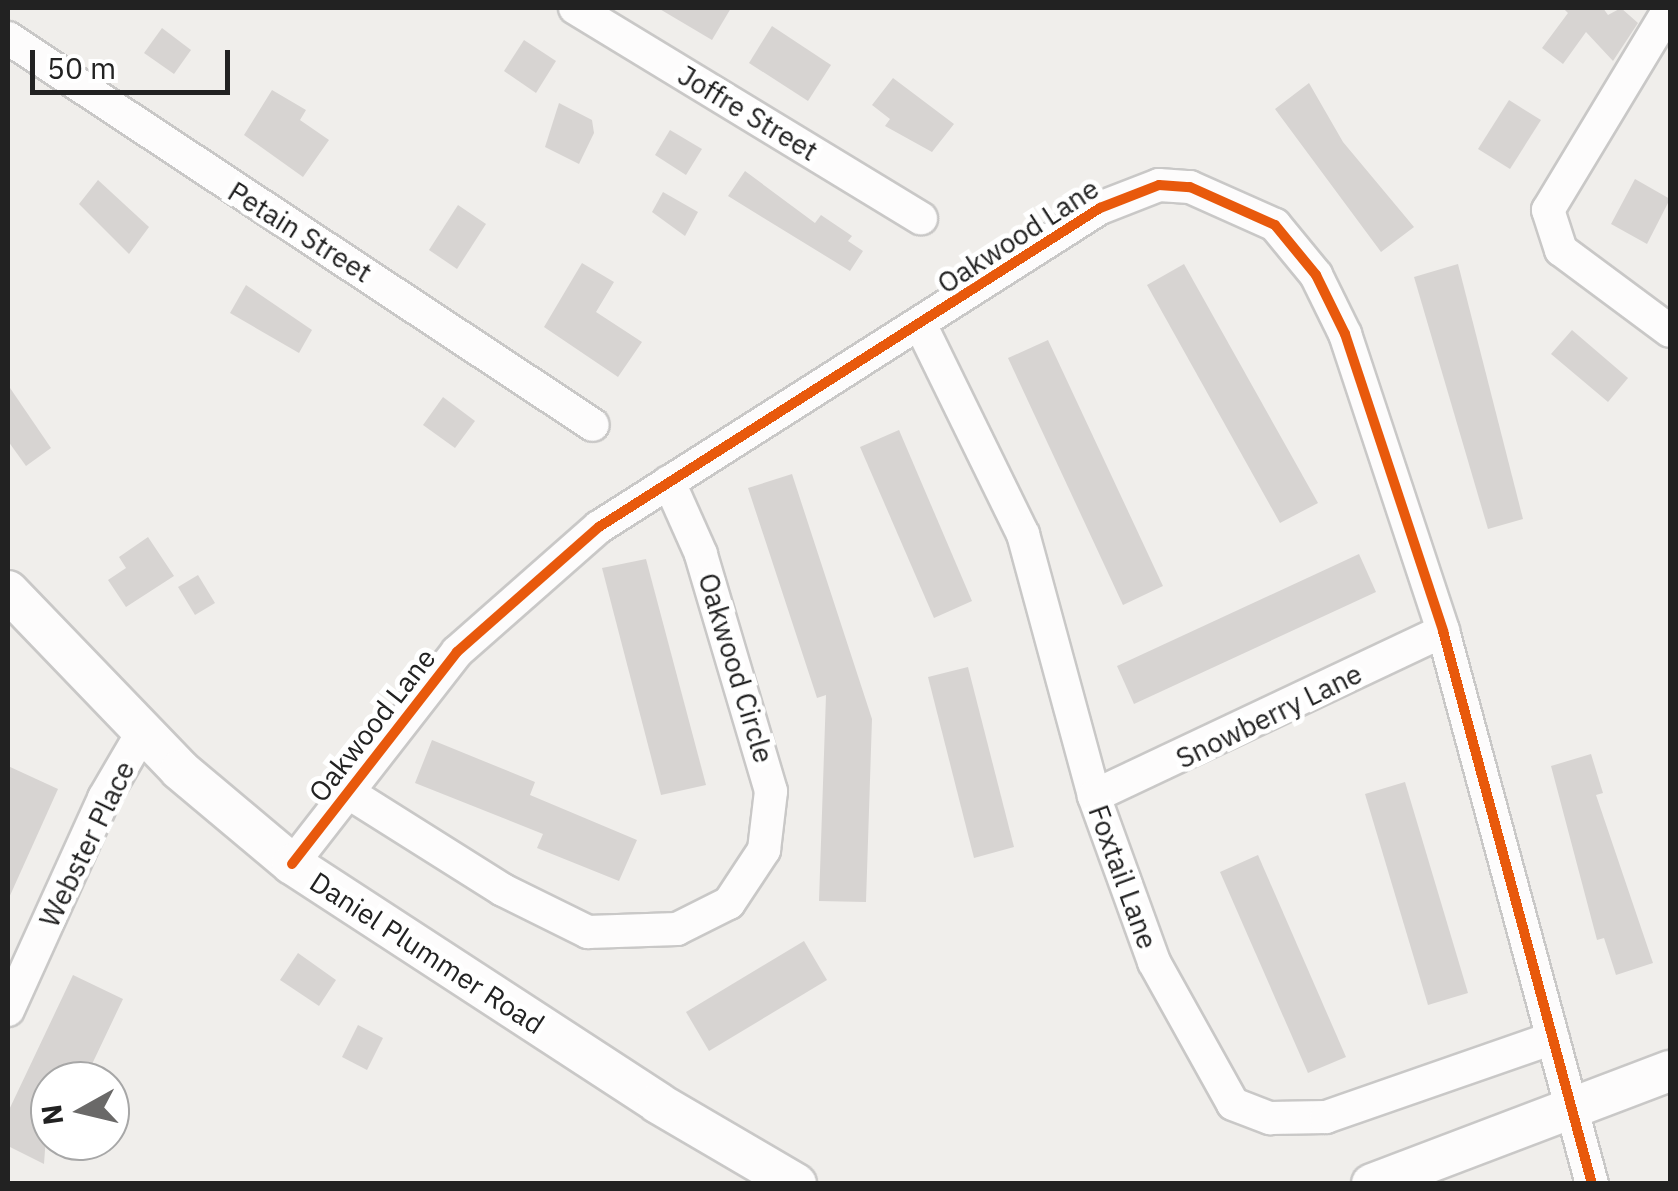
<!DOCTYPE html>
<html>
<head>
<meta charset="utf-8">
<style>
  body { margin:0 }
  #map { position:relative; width:1678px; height:1191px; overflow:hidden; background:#f0eeeb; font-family:"IBM Plex Sans",sans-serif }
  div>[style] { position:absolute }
  .building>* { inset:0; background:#d7d4d2 }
  .roads { filter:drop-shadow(2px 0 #c9c8c7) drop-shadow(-2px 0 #c9c8c7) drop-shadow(0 2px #c9c8c7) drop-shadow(0 -2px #c9c8c7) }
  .minor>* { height:32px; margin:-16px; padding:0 16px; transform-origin:16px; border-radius:16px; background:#fdfcfc }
  .tertiary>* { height:40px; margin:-20px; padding:0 20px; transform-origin:20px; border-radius:20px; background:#fdfcfc }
  .cycleway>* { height:10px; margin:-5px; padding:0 5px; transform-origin:5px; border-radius:5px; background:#e8590c }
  span { translate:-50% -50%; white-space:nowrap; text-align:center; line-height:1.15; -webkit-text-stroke:10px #fff; paint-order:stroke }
  .street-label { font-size:28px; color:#222 }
  .frame { position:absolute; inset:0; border:10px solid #222; pointer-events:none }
  .north { position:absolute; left:30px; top:1061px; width:100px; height:100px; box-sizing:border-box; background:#fff; border:2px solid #a7a7a7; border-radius:50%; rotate:262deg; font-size:28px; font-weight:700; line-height:40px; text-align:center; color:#222 }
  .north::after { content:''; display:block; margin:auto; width:35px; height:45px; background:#6a6968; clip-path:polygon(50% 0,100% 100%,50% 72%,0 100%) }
  .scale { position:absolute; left:30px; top:50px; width:200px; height:45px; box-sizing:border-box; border:5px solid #222; border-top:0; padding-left:12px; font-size:30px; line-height:35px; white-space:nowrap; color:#222; -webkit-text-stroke:8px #fff; paint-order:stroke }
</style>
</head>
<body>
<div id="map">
  <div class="building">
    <i style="clip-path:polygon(658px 8px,731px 8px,712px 40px)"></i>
    <i style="clip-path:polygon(1563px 8px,1603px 8px,1608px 15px,1621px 8px,1638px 23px,1613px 61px,1586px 32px,1563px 64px,1542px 48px,1568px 13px)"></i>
    <i style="clip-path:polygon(772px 26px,831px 65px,808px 101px,749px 63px)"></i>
    <i style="clip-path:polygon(162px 28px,191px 50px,174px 74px,144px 53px)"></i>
    <i style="clip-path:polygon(524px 40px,556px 61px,536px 93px,504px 71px)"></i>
    <i style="clip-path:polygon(893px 78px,954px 124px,932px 152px,885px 126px,890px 119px,872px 105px)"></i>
    <i style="clip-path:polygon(1309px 83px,1343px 142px,1414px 227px,1381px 252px,1275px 109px)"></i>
    <i style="clip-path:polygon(272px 90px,306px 110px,300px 120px,329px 140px,303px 177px,244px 135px)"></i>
    <i style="clip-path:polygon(1509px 100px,1541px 120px,1510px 169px,1478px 149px)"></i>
    <i style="clip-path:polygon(559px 103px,592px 120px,594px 133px,579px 164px,545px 147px)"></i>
    <i style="clip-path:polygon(670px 130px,702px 149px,686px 175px,655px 155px)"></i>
    <i style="clip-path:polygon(745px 171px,815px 223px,821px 215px,852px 236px,848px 241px,863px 251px,850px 271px,728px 196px)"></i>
    <i style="clip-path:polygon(1635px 179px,1670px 199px,1647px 244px,1611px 224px)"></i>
    <i style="clip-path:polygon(98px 180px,149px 227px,129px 254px,79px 204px)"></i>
    <i style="clip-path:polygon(663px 192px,698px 212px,685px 236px,652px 212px)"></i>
    <i style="clip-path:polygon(458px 205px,486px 224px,457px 269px,429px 250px)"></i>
    <i style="clip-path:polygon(582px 263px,614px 282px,596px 312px,642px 342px,618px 377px,544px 327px)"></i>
    <i style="clip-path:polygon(1184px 264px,1318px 503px,1280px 523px,1147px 285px)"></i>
    <i style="clip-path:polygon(1458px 264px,1523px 519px,1488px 529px,1414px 277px)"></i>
    <i style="clip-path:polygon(246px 285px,312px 330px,299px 353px,230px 313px)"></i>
    <i style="clip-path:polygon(1572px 330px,1628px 378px,1608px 402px,1551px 354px)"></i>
    <i style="clip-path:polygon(1048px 340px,1163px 586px,1123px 605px,1008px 358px)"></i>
    <i style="clip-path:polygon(8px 385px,51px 448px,26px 466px,8px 441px)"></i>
    <i style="clip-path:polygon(443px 397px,475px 421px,455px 448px,423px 425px)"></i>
    <i style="clip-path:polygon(899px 430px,972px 601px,934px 618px,860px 447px)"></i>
    <i style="clip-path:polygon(792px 474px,872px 719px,866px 902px,819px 901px,826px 695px,817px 698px,748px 488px)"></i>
    <i style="clip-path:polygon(148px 537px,174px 576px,126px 607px,108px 580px,126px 568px,119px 557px)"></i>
    <i style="clip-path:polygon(1359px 554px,1376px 592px,1134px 704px,1117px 666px)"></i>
    <i style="clip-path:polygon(646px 559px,706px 785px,661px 795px,602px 568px)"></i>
    <i style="clip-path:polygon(198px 575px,215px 603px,195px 615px,178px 587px)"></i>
    <i style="clip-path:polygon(968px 667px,1014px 847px,974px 858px,928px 677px)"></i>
    <i style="clip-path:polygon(432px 740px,535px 782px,530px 795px,637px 840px,619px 881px,537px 848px,543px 834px,415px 783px)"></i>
    <i style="clip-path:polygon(1591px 754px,1603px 793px,1596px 795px,1653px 963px,1616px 975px,1604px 938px,1597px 940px,1551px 766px)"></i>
    <i style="clip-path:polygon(8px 766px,58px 789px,8px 900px)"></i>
    <i style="clip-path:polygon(1405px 782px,1468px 993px,1428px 1005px,1365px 794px)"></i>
    <i style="clip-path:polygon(1258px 855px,1346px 1057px,1308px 1073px,1220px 872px)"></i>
    <i style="clip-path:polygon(804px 941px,827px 980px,709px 1051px,686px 1012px)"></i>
    <i style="clip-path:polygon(298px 953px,336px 980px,319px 1006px,280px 980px)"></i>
    <i style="clip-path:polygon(73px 975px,123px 999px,84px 1081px,50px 1081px,44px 1164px,8px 1146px,8px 1112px)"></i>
    <i style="clip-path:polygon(358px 1025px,383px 1038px,367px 1070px,342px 1057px)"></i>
  </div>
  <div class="roads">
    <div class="minor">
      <i style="left:575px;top:8px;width:405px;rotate:31.3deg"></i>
      <i style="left:1670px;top:8px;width:236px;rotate:121.1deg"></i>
      <i style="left:1548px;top:210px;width:42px;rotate:72deg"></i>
      <i style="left:1561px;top:250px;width:136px;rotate:36.6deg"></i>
      <i style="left:8px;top:38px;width:701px;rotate:33.49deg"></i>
      <i style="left:921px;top:326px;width:232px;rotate:63.9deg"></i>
      <i style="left:1023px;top:534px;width:271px;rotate:74.8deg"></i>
      <i style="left:1094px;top:796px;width:177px;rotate:70.1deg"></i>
      <i style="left:1154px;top:962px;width:162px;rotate:60.9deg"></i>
      <i style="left:1233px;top:1104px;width:40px;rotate:21deg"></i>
      <i style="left:1270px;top:1118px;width:56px;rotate:-1deg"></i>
      <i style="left:1326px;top:1117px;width:240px;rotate:-19.2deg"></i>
      <i style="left:349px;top:793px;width:182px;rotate:32.2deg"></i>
      <i style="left:503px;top:890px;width:95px;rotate:26.3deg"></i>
      <i style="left:588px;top:932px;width:89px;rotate:-1.9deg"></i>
      <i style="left:677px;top:929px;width:58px;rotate:-26.6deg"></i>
      <i style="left:729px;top:903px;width:64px;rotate:-56.6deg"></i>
      <i style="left:764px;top:850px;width:59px;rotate:-83.2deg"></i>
      <i style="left:771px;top:791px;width:247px;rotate:-106.5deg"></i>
      <i style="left:701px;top:554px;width:79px;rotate:-114deg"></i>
      <i style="left:1094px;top:796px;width:386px;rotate:-25.3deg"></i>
      <i style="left:292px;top:864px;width:269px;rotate:-52.1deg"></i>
      <i style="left:457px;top:652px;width:189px;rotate:-41.4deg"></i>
      <i style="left:599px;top:527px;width:594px;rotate:-32.49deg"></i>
      <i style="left:1100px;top:208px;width:63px;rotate:-21.3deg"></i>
      <i style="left:1159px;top:185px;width:31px;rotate:4deg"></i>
      <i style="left:1190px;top:187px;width:93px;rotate:24.1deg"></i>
      <i style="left:1275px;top:225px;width:65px;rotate:50.6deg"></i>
      <i style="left:1316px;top:275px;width:66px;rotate:63.8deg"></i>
      <i style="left:1345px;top:334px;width:313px;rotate:71.7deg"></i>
      <i style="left:1443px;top:631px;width:573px;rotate:74.92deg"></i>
      <i style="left:8px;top:1010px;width:233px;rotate:-65.6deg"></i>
      <i style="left:104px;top:798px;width:75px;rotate:-59.7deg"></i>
    </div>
    <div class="tertiary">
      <i style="left:8px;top:591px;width:248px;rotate:46.1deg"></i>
      <i style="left:180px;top:770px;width:146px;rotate:40deg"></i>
      <i style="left:292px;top:864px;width:437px;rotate:33.1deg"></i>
      <i style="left:658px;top:1103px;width:160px;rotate:30.4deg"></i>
      <i style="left:1372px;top:1184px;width:319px;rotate:-20.8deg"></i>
    </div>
  </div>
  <div class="cycleway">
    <i style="left:292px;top:864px;width:269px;rotate:-52.1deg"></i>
    <i style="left:457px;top:652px;width:189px;rotate:-41.4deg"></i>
    <i style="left:599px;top:527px;width:594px;rotate:-32.49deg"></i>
    <i style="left:1100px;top:208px;width:63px;rotate:-21.3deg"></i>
    <i style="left:1159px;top:185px;width:31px;rotate:4deg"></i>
    <i style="left:1190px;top:187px;width:93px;rotate:24.1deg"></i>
    <i style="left:1275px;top:225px;width:65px;rotate:50.6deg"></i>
    <i style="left:1316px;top:275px;width:66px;rotate:63.8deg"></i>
    <i style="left:1345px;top:334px;width:313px;rotate:71.7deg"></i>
    <i style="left:1443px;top:631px;width:573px;rotate:74.92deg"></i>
  </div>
  <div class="street-label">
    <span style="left:748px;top:113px;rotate:31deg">Joffre Street</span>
    <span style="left:300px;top:232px;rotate:32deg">Petain Street</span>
    <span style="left:1018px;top:236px;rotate:-33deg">Oakwood Lane</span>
    <span style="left:736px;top:668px;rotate:73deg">Oakwood Circle</span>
    <span style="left:1269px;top:716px;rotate:-26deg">Snowberry Lane</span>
    <span style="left:372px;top:725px;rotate:-52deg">Oakwood Lane</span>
    <span style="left:87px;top:844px;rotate:-64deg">Webster Place</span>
    <span style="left:1123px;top:877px;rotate:70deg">Foxtail Lane</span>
    <span style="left:427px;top:953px;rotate:33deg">Daniel Plummer Road</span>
  </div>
  <div class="frame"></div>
  <div class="north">N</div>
  <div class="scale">50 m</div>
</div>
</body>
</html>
